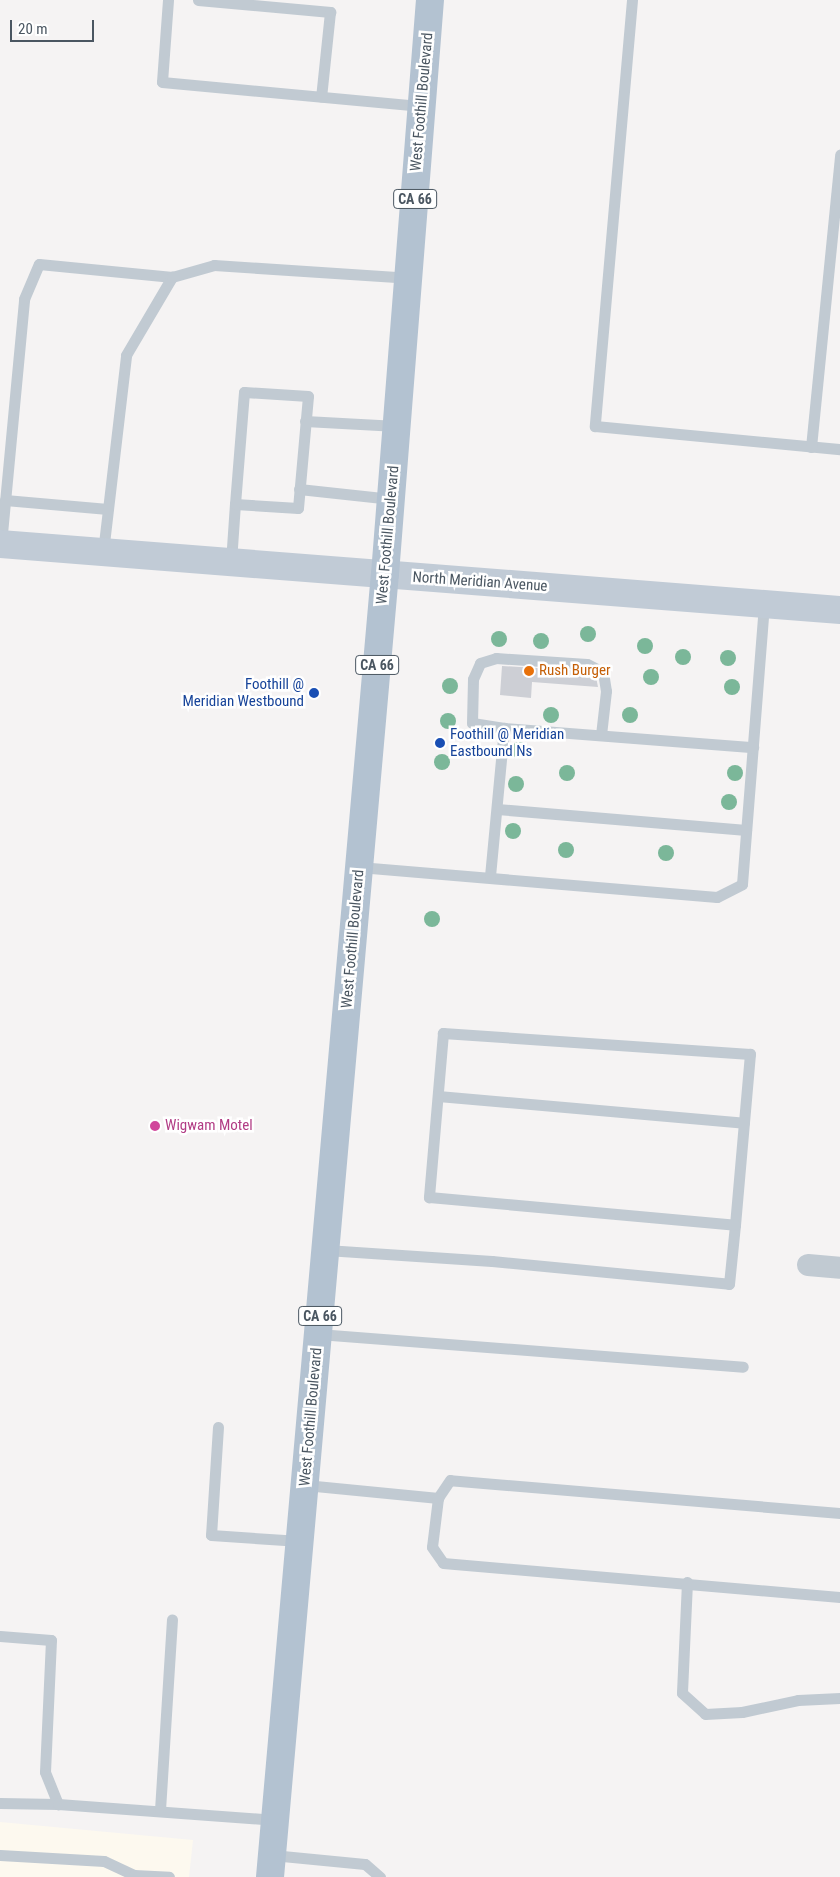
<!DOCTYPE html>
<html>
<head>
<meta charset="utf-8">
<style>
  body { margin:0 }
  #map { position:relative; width:840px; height:1877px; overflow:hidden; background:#f5f3f3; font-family:"Roboto Condensed",sans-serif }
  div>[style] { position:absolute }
  .commercial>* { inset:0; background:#fdf9ef }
  .building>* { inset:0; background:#cdcfd5 }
  .lane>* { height:11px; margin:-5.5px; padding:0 5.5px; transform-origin:5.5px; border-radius:5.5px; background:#c1cad2 }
  .street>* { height:22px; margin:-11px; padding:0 11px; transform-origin:11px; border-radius:11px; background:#c1cad2 }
  .secondary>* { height:28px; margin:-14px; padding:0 14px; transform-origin:14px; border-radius:14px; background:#c1cbd6 }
  .primary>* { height:28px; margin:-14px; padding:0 14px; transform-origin:14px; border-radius:14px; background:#b3c2d1 }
  .trees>* { width:16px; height:16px; margin:-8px; border-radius:50%; background:#7bb799 }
  .dots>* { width:14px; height:14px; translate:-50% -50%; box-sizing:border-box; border:2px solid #fff; border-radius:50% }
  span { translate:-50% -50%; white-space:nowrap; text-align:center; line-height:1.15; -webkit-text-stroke:5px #fff; paint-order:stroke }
  .shield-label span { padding:1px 4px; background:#fff; border:1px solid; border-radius:4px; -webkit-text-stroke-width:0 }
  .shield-label { font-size:14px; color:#4a5661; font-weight:700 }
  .street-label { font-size:15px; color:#4a5661 }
  .food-label { font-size:15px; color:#c56008 }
  .left { translate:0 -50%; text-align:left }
  .transit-label { font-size:15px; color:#164399 }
  .right { translate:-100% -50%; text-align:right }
  .hotel-label { font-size:15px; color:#b23c85 }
  .scale { position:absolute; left:10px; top:20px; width:84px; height:22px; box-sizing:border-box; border:2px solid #4a5661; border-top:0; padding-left:6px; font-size:15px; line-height:18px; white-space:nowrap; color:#4a5661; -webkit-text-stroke:4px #fff; paint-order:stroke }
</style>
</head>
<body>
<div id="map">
  <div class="commercial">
    <i style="clip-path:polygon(0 1822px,193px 1840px,189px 1877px,0 1877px)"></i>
  </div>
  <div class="building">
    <i style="clip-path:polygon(502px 666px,585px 671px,596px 677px,598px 687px,532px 682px,531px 698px,500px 695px)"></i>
  </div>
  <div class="lane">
    <i style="left:168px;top:0;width:82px;rotate:94.2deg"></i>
    <i style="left:162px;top:82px;width:261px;rotate:5.3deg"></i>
    <i style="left:198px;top:0;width:133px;rotate:5.2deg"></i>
    <i style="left:330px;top:12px;width:85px;rotate:96deg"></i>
    <i style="left:632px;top:0;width:428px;rotate:95deg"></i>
    <i style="left:595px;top:426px;width:246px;rotate:5.4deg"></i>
    <i style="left:305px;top:421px;width:92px;rotate:3.1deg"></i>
    <i style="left:811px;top:447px;width:294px;rotate:-84.3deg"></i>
    <i style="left:299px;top:489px;width:93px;rotate:6.2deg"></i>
    <i style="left:5px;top:500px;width:103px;rotate:5deg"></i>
    <i style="left:1px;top:544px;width:246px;rotate:-84.6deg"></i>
    <i style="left:24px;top:299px;width:38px;rotate:-67deg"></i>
    <i style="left:39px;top:264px;width:134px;rotate:5.6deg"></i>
    <i style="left:103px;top:552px;width:198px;rotate:-83.3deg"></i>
    <i style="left:126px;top:355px;width:91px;rotate:-59.5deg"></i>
    <i style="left:172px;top:277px;width:44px;rotate:-15.9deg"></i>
    <i style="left:214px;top:265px;width:194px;rotate:3.8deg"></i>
    <i style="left:231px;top:562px;width:58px;rotate:-86.1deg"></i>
    <i style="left:235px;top:504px;width:63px;rotate:3.6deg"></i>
    <i style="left:298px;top:508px;width:112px;rotate:-84.9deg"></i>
    <i style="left:308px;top:396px;width:64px;rotate:-176.4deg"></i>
    <i style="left:244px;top:392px;width:112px;rotate:94.6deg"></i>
    <i style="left:504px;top:728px;width:32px;rotate:-171deg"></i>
    <i style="left:472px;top:723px;width:44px;rotate:-88.7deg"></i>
    <i style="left:473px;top:679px;width:17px;rotate:-66deg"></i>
    <i style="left:480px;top:663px;width:17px;rotate:-17deg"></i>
    <i style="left:496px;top:658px;width:91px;rotate:3.8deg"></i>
    <i style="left:587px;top:664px;width:18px;rotate:27deg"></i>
    <i style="left:603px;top:672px;width:19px;rotate:81deg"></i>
    <i style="left:606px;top:691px;width:44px;rotate:96.5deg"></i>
    <i style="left:497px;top:809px;width:250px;rotate:4.8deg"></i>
    <i style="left:359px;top:867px;width:359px;rotate:4.8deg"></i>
    <i style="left:717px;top:897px;width:28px;rotate:-27deg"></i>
    <i style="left:742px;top:884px;width:281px;rotate:-85.5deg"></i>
    <i style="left:490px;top:876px;width:149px;rotate:-84.6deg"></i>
    <i style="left:504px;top:728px;width:250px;rotate:4.4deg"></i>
    <i style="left:438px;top:1096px;width:307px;rotate:5deg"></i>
    <i style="left:326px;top:1250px;width:166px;rotate:3.8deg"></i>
    <i style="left:492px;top:1261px;width:238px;rotate:5.5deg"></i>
    <i style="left:729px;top:1284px;width:59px;rotate:-84.2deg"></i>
    <i style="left:735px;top:1225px;width:172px;rotate:-85deg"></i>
    <i style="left:750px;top:1054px;width:308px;rotate:-176.1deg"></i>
    <i style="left:443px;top:1033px;width:165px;rotate:94.9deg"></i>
    <i style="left:429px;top:1197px;width:307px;rotate:5.2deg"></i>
    <i style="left:318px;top:1334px;width:426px;rotate:4.4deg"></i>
    <i style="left:218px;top:1427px;width:108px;rotate:93.7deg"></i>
    <i style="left:211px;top:1535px;width:89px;rotate:3.9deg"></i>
    <i style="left:305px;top:1485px;width:134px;rotate:5.6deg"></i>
    <i style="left:840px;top:1513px;width:391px;rotate:-175.2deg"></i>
    <i style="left:450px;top:1480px;width:22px;rotate:124deg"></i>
    <i style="left:438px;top:1498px;width:49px;rotate:97deg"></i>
    <i style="left:432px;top:1547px;width:19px;rotate:55deg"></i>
    <i style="left:443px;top:1563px;width:398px;rotate:4.9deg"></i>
    <i style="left:687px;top:1582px;width:111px;rotate:92.6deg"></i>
    <i style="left:682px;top:1693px;width:31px;rotate:42deg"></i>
    <i style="left:705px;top:1714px;width:37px;rotate:-3deg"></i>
    <i style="left:742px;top:1712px;width:57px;rotate:-12.1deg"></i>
    <i style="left:798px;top:1700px;width:42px;rotate:-2.7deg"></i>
    <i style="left:0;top:1636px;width:51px;rotate:4.5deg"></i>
    <i style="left:51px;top:1640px;width:132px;rotate:92.6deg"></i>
    <i style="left:45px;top:1772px;width:35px;rotate:68deg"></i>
    <i style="left:58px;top:1804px;width:58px;rotate:-179deg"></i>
    <i style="left:58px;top:1804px;width:218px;rotate:4.2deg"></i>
    <i style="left:160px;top:1810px;width:191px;rotate:-86.4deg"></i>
    <i style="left:0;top:1855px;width:104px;rotate:3.3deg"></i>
    <i style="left:104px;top:1861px;width:33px;rotate:25deg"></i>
    <i style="left:134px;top:1875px;width:35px;rotate:3deg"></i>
    <i style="left:272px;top:1855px;width:93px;rotate:5.5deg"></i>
    <i style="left:365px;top:1864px;width:20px;rotate:41deg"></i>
  </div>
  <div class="street">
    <i style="left:808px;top:1265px;width:32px;rotate:5deg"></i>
  </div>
  <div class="secondary">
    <i style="left:0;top:544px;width:843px;rotate:4.49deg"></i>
  </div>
  <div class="primary">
    <i style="left:270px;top:1877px;width:1308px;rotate:-84.96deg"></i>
    <i style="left:385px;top:574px;width:576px;rotate:-85.52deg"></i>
  </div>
  <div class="trees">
    <i style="left:588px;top:634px"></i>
    <i style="left:499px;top:639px"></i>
    <i style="left:541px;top:641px"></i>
    <i style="left:645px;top:646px"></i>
    <i style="left:683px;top:657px"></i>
    <i style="left:728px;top:658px"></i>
    <i style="left:651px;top:677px"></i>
    <i style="left:450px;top:686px"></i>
    <i style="left:732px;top:687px"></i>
    <i style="left:551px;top:715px"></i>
    <i style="left:630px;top:715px"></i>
    <i style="left:448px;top:721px"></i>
    <i style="left:519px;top:750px"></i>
    <i style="left:442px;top:762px"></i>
    <i style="left:567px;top:773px"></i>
    <i style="left:735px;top:773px"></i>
    <i style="left:516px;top:784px"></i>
    <i style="left:729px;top:802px"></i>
    <i style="left:513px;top:831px"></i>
    <i style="left:566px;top:850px"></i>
    <i style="left:666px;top:853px"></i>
    <i style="left:432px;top:919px"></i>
  </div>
  <div class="dots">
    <i style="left:529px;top:671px;background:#e8710a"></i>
    <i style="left:314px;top:693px;background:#1a4fb4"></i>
    <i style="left:440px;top:743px;background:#1a4fb4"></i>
    <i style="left:155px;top:1126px;background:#d1479c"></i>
  </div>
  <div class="shield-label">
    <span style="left:415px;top:199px">CA 66</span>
    <span style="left:377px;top:665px">CA 66</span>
    <span style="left:320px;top:1316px">CA 66</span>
  </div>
  <div class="street-label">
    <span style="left:422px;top:102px;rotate:-85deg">West Foothill Boulevard</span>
    <span style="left:388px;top:535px;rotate:-85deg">West Foothill Boulevard</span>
    <span style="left:480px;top:582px;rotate:4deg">North Meridian Avenue</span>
    <span style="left:353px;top:939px;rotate:-85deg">West Foothill Boulevard</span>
    <span style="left:311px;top:1417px;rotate:-85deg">West Foothill Boulevard</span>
  </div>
  <div class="food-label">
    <span class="left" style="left:539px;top:671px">Rush Burger</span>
  </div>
  <div class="transit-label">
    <span class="right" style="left:304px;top:693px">Foothill @<br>Meridian Westbound</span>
    <span class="left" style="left:450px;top:743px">Foothill @ Meridian<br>Eastbound Ns</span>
  </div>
  <div class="hotel-label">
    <span class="left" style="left:165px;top:1126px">Wigwam Motel</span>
  </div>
  <div class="scale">20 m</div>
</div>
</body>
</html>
